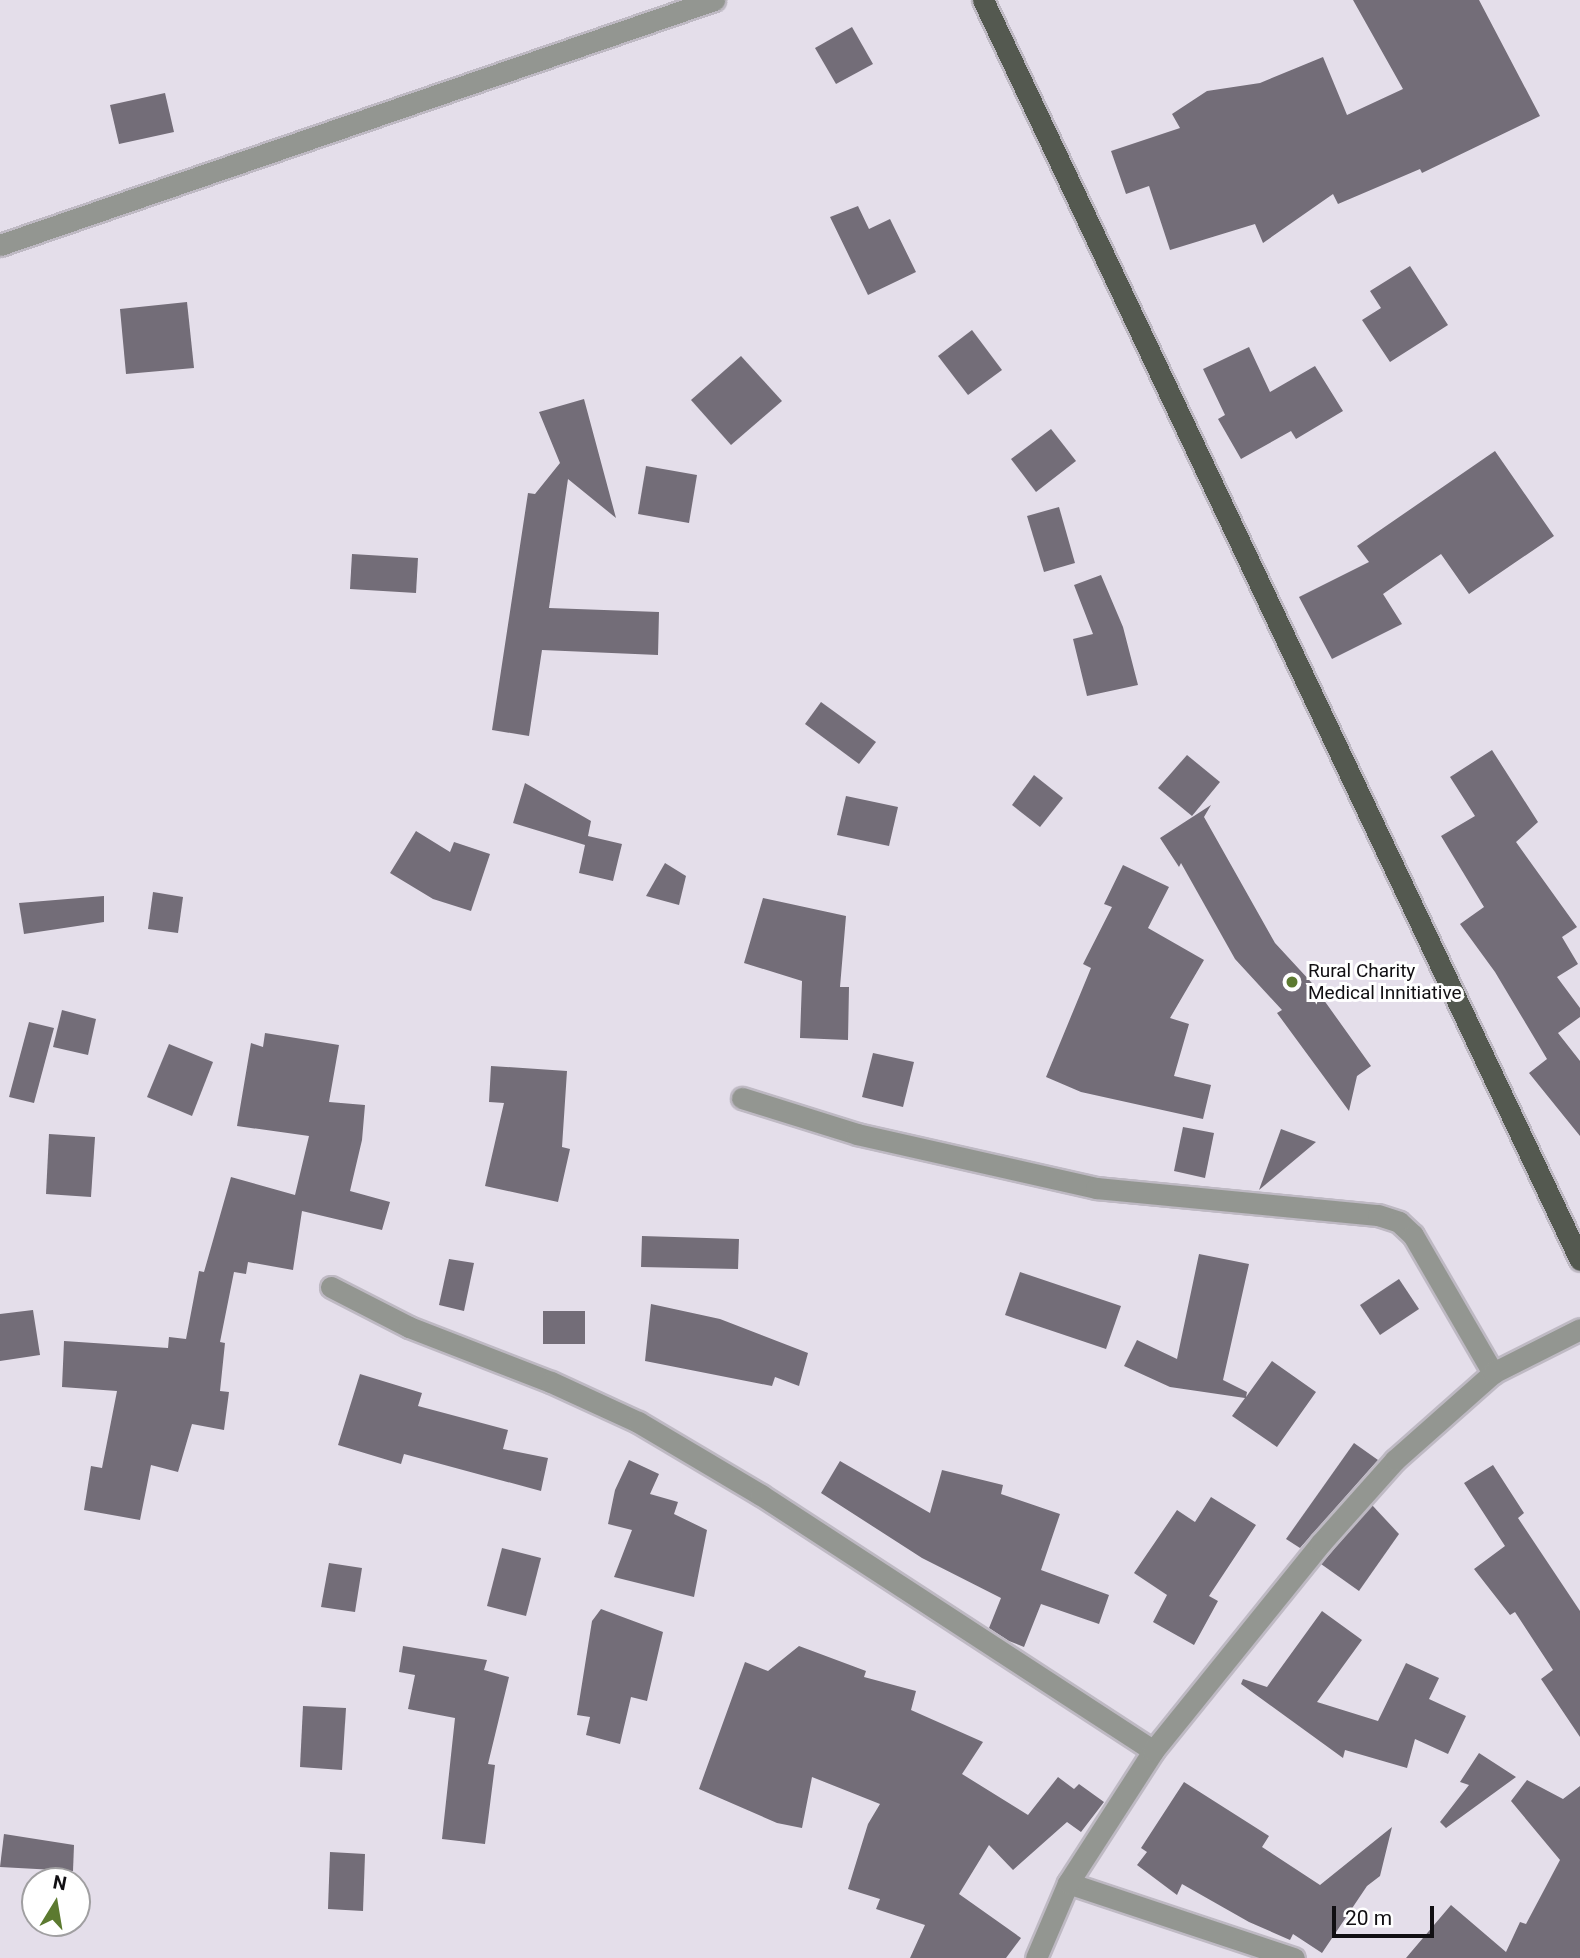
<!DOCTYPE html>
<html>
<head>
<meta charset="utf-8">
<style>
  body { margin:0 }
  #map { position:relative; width:1580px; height:1958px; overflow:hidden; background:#e4deea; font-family:Roboto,sans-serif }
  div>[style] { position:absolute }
  .building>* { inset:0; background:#736d78 }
  .roads { filter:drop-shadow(2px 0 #beb9c3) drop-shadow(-2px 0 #beb9c3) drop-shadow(0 2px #beb9c3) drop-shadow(0 -2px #beb9c3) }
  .minor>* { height:21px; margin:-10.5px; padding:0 10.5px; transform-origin:10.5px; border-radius:10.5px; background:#939691 }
  .major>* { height:21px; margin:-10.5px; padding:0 10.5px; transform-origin:10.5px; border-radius:10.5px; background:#545950 }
  .dots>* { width:19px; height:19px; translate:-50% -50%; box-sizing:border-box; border:4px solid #fff; border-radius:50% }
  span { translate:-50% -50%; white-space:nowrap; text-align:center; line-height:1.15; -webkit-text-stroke:6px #fff; paint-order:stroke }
  .poi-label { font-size:19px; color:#110f13 }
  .left { translate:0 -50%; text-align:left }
  .north { position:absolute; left:21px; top:1867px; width:70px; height:70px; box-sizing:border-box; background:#fff; border:2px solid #a09fa1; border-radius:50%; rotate:11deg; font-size:19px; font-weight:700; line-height:28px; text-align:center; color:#110f13 }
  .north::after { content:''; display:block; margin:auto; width:24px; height:32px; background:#5c7a30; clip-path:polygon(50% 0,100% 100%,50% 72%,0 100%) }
  .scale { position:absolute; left:1332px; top:1906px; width:102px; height:32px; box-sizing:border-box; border:4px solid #110f13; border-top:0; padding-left:9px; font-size:21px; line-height:24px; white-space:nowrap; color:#110f13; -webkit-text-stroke:5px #fff; paint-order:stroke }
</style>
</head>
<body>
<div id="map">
  <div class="building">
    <i style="clip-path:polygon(1353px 0,1479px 0,1540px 116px,1422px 173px,1420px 169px,1338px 204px,1333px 194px,1263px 243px,1255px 224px,1170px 250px,1149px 186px,1126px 194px,1111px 151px,1180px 128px,1172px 114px,1207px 91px,1260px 83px,1323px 57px,1347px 115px,1403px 89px)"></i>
    <i style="clip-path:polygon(852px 27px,873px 64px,836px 84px,815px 48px)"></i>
    <i style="clip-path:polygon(165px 93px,174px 132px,119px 144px,110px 105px)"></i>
    <i style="clip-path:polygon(858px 206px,869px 229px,890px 219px,916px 272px,868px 295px,830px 217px)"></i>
    <i style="clip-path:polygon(1410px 266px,1448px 325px,1390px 362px,1362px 320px,1381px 308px,1370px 291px)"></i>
    <i style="clip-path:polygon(187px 302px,194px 368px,126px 374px,120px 309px)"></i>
    <i style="clip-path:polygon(972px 330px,1002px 370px,968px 395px,938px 356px)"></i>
    <i style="clip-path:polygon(1249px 347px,1270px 392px,1315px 366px,1343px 411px,1296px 439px,1291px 431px,1241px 459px,1218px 419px,1225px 415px,1203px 369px)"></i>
    <i style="clip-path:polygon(741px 356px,782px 401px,731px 445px,691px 400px)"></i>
    <i style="clip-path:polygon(584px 399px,616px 518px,568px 479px,549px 608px,659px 612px,658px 655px,542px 650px,529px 736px,492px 730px,528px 493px,535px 494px,560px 463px,539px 412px)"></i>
    <i style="clip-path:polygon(1051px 429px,1076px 461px,1036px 492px,1011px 459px)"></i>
    <i style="clip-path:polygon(1495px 451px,1554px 536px,1469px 594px,1441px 554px,1383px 594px,1402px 624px,1332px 659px,1299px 597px,1369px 562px,1357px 546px)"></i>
    <i style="clip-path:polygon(646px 466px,697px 475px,689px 523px,638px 514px)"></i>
    <i style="clip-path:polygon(1059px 507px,1075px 563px,1044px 572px,1027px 516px)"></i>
    <i style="clip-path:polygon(352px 554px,418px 558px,416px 593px,350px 589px)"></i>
    <i style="clip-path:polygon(1101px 575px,1123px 627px,1138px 685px,1087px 696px,1073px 639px,1093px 634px,1074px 585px)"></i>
    <i style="clip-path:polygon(821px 702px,876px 742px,859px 764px,805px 724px)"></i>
    <i style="clip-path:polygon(1492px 750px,1538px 822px,1516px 842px,1577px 927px,1562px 937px,1578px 964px,1557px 977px,1580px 1008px,1580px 1017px,1558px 1033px,1580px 1061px,1580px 1136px,1529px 1073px,1547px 1059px,1495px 972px,1460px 924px,1484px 907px,1441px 836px,1475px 816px,1450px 777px)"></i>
    <i style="clip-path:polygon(1187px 755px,1220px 782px,1192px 816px,1158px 788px)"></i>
    <i style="clip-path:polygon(1034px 775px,1063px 798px,1040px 827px,1012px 805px)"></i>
    <i style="clip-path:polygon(525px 783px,591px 821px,588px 836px,622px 844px,613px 881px,579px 873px,585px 845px,513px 823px)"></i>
    <i style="clip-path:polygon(846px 796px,898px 807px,889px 846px,837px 835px)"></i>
    <i style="clip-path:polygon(1211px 805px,1204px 817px,1275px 943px,1311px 982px,1371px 1066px,1357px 1076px,1349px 1111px,1277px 1013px,1282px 1010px,1235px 959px,1181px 863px,1179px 867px,1160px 838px)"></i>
    <i style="clip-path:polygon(416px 831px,450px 852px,454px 842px,490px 854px,471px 911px,433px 899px,390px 873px)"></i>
    <i style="clip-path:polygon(665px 863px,686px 876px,679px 905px,646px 896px)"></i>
    <i style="clip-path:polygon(1123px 865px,1169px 887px,1148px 928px,1204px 960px,1170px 1018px,1189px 1024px,1174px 1076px,1211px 1085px,1203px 1119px,1081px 1092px,1046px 1077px,1091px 968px,1083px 964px,1112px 907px,1104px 904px)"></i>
    <i style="clip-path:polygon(153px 892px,183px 897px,178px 933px,148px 929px)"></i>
    <i style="clip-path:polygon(104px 896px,104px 922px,24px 934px,19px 903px)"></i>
    <i style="clip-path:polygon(763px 898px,846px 916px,840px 987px,849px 987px,848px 1040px,800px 1038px,802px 981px,744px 963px)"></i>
    <i style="clip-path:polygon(62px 1010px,96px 1019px,88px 1055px,53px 1047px)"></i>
    <i style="clip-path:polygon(29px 1022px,54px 1028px,34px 1103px,9px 1097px)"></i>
    <i style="clip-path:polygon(265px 1033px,339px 1045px,329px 1102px,365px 1105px,362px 1140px,350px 1191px,390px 1202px,382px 1230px,302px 1211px,293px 1270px,248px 1262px,246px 1274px,234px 1272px,220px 1342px,225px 1343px,220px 1391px,229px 1392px,224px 1430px,192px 1424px,178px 1472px,151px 1465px,140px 1520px,84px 1510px,91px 1466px,102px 1468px,117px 1391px,62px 1387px,64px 1341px,168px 1348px,169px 1337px,186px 1339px,199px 1271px,204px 1272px,231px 1177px,295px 1195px,309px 1136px,237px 1126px,251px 1043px,263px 1047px)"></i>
    <i style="clip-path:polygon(169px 1044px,213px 1062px,192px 1116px,147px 1097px)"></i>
    <i style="clip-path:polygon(873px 1053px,914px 1062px,903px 1107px,862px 1097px)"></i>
    <i style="clip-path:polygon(491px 1066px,567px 1071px,562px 1147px,570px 1149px,558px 1202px,485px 1186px,504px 1103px,489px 1102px)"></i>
    <i style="clip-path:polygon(1183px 1127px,1214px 1133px,1205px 1178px,1174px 1171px)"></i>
    <i style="clip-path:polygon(1281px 1129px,1316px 1142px,1259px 1190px)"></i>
    <i style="clip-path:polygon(49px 1134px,95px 1137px,91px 1197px,46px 1194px)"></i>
    <i style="clip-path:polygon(642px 1236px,739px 1239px,738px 1269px,641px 1267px)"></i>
    <i style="clip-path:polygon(1199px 1254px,1249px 1264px,1223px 1380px,1247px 1392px,1246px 1397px,1272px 1361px,1316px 1392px,1277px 1447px,1232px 1416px,1245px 1398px,1170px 1387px,1124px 1366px,1137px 1340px,1177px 1359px)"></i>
    <i style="clip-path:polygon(449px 1259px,474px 1263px,464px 1311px,439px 1305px)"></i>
    <i style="clip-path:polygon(1020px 1272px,1121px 1306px,1106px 1349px,1005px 1315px)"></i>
    <i style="clip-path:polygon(1399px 1279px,1419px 1309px,1380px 1335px,1360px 1305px)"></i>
    <i style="clip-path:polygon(651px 1304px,720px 1319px,808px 1353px,799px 1386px,775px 1377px,772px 1386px,645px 1361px)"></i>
    <i style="clip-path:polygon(33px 1310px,40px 1355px,0 1361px,0 1314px)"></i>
    <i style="clip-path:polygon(543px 1311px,585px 1311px,585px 1344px,543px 1344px)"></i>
    <i style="clip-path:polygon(360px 1374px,422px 1393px,418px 1406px,508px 1430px,503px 1449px,548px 1458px,541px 1491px,404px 1454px,401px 1464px,338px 1445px)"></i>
    <i style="clip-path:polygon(1354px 1443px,1378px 1460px,1300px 1548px,1286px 1539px)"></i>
    <i style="clip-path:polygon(629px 1460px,659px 1474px,650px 1494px,678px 1502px,674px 1514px,707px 1530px,694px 1597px,614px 1577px,632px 1530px,608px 1524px,615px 1490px)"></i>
    <i style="clip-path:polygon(840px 1461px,930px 1513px,942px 1470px,1003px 1485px,1001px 1494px,1060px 1514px,1041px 1570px,1109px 1595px,1099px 1624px,1041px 1604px,1024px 1647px,1009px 1641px,989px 1628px,1001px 1598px,922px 1558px,821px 1493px)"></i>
    <i style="clip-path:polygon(1493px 1465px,1524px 1513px,1518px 1518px,1580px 1611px,1580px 1737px,1541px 1679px,1553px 1670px,1515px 1612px,1510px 1615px,1474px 1569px,1505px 1546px,1464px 1483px)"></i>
    <i style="clip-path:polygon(1211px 1497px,1256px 1525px,1209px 1596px,1218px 1601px,1194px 1645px,1153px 1622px,1167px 1595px,1134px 1573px,1177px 1510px,1195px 1522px)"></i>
    <i style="clip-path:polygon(1372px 1505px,1399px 1534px,1359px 1591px,1321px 1564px)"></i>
    <i style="clip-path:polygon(502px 1548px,541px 1558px,526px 1616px,487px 1606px)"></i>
    <i style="clip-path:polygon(329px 1563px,362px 1568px,355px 1612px,321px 1607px)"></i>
    <i style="clip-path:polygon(601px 1609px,663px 1632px,647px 1701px,631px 1697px,620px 1744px,586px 1735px,590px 1717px,577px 1715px,592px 1621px)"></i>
    <i style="clip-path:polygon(1322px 1611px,1362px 1640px,1317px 1702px,1378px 1721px,1406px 1663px,1439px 1678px,1429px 1699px,1466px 1716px,1448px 1754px,1415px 1739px,1407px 1768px,1345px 1750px,1343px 1758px,1241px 1684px,1243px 1679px,1267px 1687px)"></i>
    <i style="clip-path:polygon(403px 1646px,487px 1660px,484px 1670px,509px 1677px,488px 1764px,495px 1765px,485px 1844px,442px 1839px,455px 1718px,408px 1709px,415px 1675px,399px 1672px)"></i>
    <i style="clip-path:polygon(799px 1646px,866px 1671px,864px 1677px,916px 1691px,911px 1710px,983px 1742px,962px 1774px,1028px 1815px,1058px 1777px,1074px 1789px,1079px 1784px,1104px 1802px,1081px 1832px,1067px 1822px,1013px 1870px,989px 1845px,959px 1894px,1021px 1938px,1006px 1958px,910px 1958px,925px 1925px,876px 1909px,880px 1899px,848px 1889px,868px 1824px,880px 1804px,812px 1777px,802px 1828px,777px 1823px,699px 1789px,745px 1662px,768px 1671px)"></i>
    <i style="clip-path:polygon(303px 1706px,346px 1708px,342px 1770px,300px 1767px)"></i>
    <i style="clip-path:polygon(1479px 1753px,1516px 1777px,1446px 1828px,1440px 1822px,1469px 1785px,1460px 1782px)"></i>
    <i style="clip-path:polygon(1527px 1780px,1563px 1799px,1580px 1786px,1580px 1958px,1406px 1958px,1451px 1905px,1506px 1952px,1520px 1922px,1526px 1924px,1560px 1860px,1511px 1801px)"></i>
    <i style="clip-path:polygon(1184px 1782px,1269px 1836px,1262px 1847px,1320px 1885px,1392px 1827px,1380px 1876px,1367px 1886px,1322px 1953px,1293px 1934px,1290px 1940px,1249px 1922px,1182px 1884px,1177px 1895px,1137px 1865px,1147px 1852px,1141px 1848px)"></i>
    <i style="clip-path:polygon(4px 1834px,74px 1845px,73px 1871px,0 1867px)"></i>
    <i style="clip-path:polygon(330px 1852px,365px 1854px,363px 1911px,328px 1909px)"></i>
  </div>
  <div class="roads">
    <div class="minor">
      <i style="left:0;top:245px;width:755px;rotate:-18.94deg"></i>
      <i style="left:742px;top:1098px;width:121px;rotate:17.4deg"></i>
      <i style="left:857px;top:1134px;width:245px;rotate:12.7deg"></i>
      <i style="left:1096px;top:1188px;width:283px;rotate:5.5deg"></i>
      <i style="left:1378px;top:1215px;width:22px;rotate:18deg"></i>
      <i style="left:1399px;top:1222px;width:19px;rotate:43deg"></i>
      <i style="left:1413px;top:1235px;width:160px;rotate:59.9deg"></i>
      <i style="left:331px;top:1287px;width:88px;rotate:27.1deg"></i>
      <i style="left:409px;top:1327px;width:152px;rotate:21.2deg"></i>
      <i style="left:551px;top:1382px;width:96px;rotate:24.7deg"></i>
      <i style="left:638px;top:1422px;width:143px;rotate:30.7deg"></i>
      <i style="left:761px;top:1495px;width:468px;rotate:33.1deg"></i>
      <i style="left:1068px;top:1883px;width:238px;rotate:18.4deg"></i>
      <i style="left:1036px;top:1958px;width:82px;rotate:-66.9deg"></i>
      <i style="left:1068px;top:1883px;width:157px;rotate:-57.2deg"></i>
      <i style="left:1153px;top:1751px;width:267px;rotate:-51.1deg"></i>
      <i style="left:1321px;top:1543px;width:111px;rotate:-48.3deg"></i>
      <i style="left:1395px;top:1460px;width:131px;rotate:-41.6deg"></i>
      <i style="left:1493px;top:1373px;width:97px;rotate:-26.8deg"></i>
    </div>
    <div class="major">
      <i style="left:983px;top:0;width:1394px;rotate:64.65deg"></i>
    </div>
  </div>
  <div class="dots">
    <i style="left:1292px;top:982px;background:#5c7a30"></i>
  </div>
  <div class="poi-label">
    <span class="left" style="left:1308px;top:982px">Rural Charity<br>Medical Innitiative</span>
  </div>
  <div class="north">N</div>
  <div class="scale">20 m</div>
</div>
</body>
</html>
